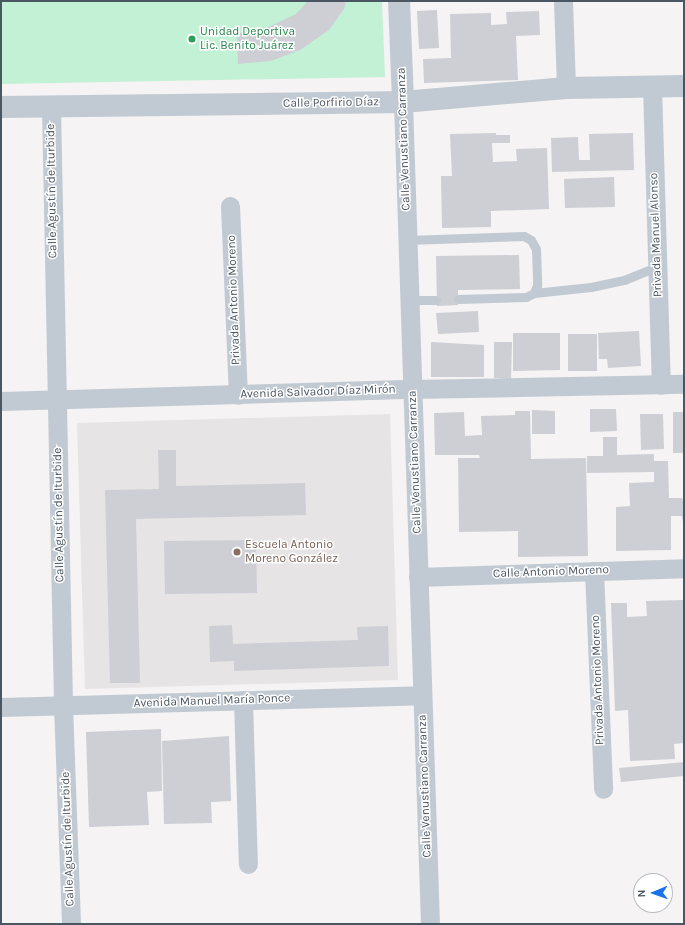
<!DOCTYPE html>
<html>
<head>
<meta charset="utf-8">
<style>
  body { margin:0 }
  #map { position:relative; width:685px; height:925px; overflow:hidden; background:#f5f3f3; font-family:Karla,sans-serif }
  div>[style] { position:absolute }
  .education>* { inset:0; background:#e6e4e5 }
  .green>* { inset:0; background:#c3f1d5 }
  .building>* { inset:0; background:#cdcfd5 }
  .service>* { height:9px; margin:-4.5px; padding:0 4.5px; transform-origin:4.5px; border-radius:4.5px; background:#c1cad2 }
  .minor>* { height:19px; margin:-9.5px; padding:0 9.5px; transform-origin:9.5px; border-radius:9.5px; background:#c1cad2 }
  .tertiary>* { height:22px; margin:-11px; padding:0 11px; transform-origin:11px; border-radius:11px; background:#c1cad2 }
  .dots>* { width:11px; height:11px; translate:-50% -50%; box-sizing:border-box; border:2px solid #fff; border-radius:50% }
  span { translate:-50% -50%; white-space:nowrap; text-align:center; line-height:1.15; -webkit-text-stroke:3px #fff; paint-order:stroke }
  .leisure-label { font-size:12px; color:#27864d }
  .left { translate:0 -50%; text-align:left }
  .street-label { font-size:12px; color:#4a5661 }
  .education-label { font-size:12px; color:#785e54 }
  .frame { position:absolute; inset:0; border:2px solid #4a5661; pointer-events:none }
  .north { position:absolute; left:633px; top:873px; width:40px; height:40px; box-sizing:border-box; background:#fff; border:1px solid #b7bbc0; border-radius:50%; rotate:268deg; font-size:11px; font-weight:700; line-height:16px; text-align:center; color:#4a5661 }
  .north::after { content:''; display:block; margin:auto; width:14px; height:18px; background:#1a73e8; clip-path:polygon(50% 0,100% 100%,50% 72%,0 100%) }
</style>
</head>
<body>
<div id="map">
  <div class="education">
    <i style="clip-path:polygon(390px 414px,398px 680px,85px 689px,77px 423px)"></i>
  </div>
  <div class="green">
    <i style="clip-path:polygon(1px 1px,382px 1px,385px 77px,1px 84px)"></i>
  </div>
  <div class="building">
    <i style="clip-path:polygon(308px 1px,346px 1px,344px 9px,329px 30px,300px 50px,271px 61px,238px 64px,237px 33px,258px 32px,296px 14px)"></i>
    <i style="clip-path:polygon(437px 10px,439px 48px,419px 49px,417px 11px)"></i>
    <i style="clip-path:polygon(539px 11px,540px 35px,516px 36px,518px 80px,424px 83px,423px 59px,451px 58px,450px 14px,491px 13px,491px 25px,507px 24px,506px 12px)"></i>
    <i style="clip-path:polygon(496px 133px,496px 135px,510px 135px,510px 143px,492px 143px,493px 162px,517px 161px,516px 149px,547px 148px,549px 209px,491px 211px,491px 227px,442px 228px,441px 176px,452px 176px,450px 134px)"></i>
    <i style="clip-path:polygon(633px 133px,634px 170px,552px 172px,551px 138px,578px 137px,579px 160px,590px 160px,589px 134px)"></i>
    <i style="clip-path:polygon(614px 177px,615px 207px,565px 208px,564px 179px)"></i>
    <i style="clip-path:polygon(519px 255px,520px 289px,458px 290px,458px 305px,437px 306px,436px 256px)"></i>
    <i style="clip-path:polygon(478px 311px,479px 332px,438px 334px,436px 313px)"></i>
    <i style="clip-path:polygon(639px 331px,641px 366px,608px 368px,607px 359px,599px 359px,598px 333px)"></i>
    <i style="clip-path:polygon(513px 333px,560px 333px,560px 370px,513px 371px)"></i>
    <i style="clip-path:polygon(568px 334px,597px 334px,597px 371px,568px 371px)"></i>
    <i style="clip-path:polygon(431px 342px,484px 345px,484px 377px,431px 377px)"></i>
    <i style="clip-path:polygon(494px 342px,512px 342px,511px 379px,494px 378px)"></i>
    <i style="clip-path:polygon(590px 409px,616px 409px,617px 431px,590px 432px)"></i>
    <i style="clip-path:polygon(532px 410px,555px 411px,555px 434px,532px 434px)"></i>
    <i style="clip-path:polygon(515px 411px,530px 411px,531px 459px,586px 458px,588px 556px,518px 557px,518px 531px,459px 532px,458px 458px,480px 458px,479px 455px,435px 455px,434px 413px,464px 412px,465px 436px,482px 435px,481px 416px,515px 415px)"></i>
    <i style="clip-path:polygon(673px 412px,684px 412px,684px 453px,673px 453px)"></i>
    <i style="clip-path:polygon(640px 414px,663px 414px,664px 449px,641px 450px)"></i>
    <i style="clip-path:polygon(603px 437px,617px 437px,617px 455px,654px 454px,654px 461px,668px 461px,669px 498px,682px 498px,684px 504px,684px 529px,682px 516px,671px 516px,671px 550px,616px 551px,616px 507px,630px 506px,629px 483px,654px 482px,654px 472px,587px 473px,587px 456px,603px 456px)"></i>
    <i style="clip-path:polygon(158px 450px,176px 450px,176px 486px,305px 483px,306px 515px,136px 519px,140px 683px,110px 683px,105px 490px,159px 489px)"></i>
    <i style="clip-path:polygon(256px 540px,257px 593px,165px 594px,164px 541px)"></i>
    <i style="clip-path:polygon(684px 600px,684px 743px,674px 744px,675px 759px,630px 761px,628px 710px,615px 711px,611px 603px,627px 603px,627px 617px,647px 616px,646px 601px)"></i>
    <i style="clip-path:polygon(232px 625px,233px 644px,358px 640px,357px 627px,388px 626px,389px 666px,234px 671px,234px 661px,210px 662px,209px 626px)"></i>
    <i style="clip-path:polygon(161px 729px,162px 791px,147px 792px,149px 825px,89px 827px,86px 732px)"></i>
    <i style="clip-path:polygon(229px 736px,231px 801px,211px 802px,212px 823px,164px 824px,162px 741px)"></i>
    <i style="clip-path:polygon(684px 762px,684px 776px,621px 782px,619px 768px)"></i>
  </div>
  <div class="service">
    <i style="left:407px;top:240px;width:117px;rotate:-2deg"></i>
    <i style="left:524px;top:236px;width:8px;rotate:30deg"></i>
    <i style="left:531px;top:240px;width:10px;rotate:61deg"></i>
    <i style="left:536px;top:249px;width:36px;rotate:88deg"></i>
    <i style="left:537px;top:285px;width:9px;rotate:111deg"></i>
    <i style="left:534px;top:293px;width:9px;rotate:153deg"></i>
    <i style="left:526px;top:297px;width:68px;rotate:178.3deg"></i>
    <i style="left:534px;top:293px;width:57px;rotate:-6deg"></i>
    <i style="left:591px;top:287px;width:34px;rotate:-12deg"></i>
    <i style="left:624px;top:280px;width:35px;rotate:-22deg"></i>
    <i style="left:409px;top:300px;width:27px"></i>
  </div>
  <div class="minor">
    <i style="left:563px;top:1px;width:87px;rotate:88deg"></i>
    <i style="left:652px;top:86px;width:299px;rotate:88.3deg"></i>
    <i style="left:403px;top:102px;width:822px;rotate:88.12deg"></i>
    <i style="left:51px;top:106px;width:599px;rotate:88.85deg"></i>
    <i style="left:63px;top:705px;width:219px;rotate:87.9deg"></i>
    <i style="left:230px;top:206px;width:189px;rotate:87.6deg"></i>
    <i style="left:1px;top:401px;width:411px;rotate:-1.7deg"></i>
    <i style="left:412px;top:389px;width:272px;rotate:-1.1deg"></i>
    <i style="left:594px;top:571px;width:218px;rotate:87.6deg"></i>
    <i style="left:418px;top:577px;width:266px;rotate:-1.9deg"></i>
    <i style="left:243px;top:700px;width:164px;rotate:88.3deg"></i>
    <i style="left:1px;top:707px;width:421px;rotate:-1.6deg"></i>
  </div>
  <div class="tertiary">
    <i style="left:399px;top:1px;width:101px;rotate:87.7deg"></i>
    <i style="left:1px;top:107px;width:402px;rotate:-0.7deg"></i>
    <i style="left:403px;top:102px;width:164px;rotate:-4.9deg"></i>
    <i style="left:566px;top:88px;width:118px;rotate:-1deg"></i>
  </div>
  <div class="dots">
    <i style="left:192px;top:39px;background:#2e9e5b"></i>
    <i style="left:237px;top:552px;background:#8d6e63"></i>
  </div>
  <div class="leisure-label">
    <span class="left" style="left:200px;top:39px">Unidad Deportiva<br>Lic. Benito Juárez</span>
  </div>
  <div class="street-label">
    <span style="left:331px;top:103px;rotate:-1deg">Calle Porfirio Díaz</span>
    <span style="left:404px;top:139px;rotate:-92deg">Calle Venustiano Carranza</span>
    <span style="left:52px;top:191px;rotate:-91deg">Calle Agustín de Iturbide</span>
    <span style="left:656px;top:235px;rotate:-92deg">Privada Manuel Alonso</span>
    <span style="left:234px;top:300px;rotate:-92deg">Privada Antonio Moreno</span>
    <span style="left:318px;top:392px;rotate:-2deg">Avenida Salvador Díaz Mirón</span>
    <span style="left:415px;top:462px;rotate:-92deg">Calle Venustiano Carranza</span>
    <span style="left:59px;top:515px;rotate:-91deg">Calle Agustín de Iturbide</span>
    <span style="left:551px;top:572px;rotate:-2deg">Calle Antonio Moreno</span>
    <span style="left:598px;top:680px;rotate:-92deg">Privada Antonio Moreno</span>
    <span style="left:212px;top:701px;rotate:-2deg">Avenida Manuel María Ponce</span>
    <span style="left:425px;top:786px;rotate:-92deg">Calle Venustiano Carranza</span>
    <span style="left:68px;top:839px;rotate:-92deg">Calle Agustín de Iturbide</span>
  </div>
  <div class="education-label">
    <span class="left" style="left:245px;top:552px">Escuela Antonio<br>Moreno González</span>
  </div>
  <div class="frame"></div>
  <div class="north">N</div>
</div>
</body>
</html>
